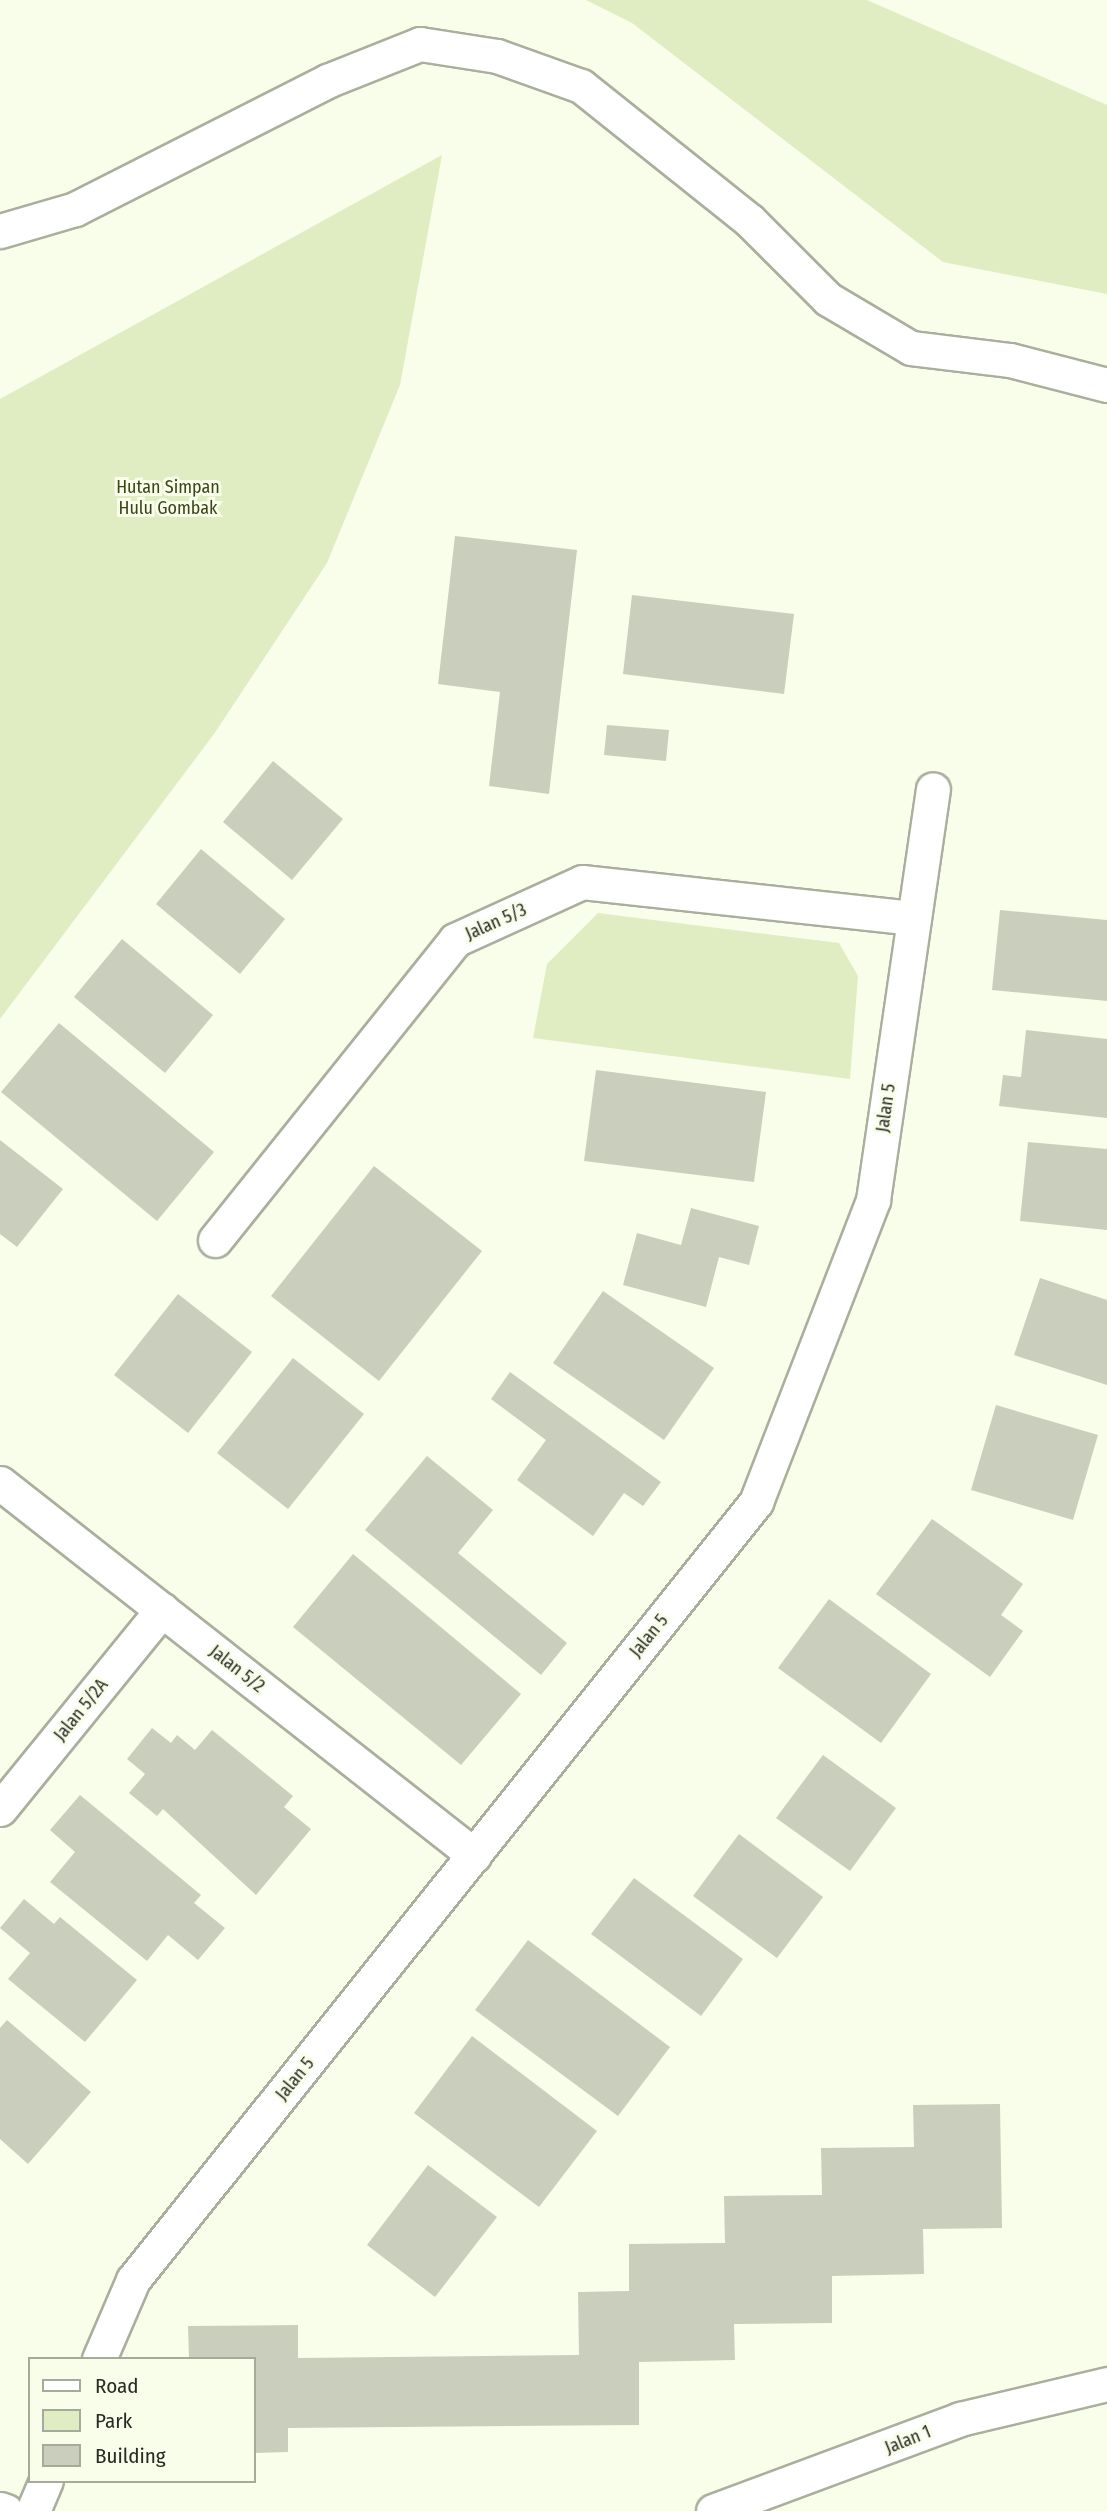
<!DOCTYPE html>
<html>
<head>
<meta charset="utf-8">
<style>
  body { margin:0 }
  #map { position:relative; width:1107px; height:2511px; overflow:hidden; background:#f9feeb; font-family:"Fira Sans Condensed",sans-serif }
  div>[style] { position:absolute }
  .green>* { inset:0; background:#e0ecc2 }
  .building>* { inset:0; background:#c9cfbc }
  .roads { filter:drop-shadow(2px 0 #aaaf9d) drop-shadow(-2px 0 #aaaf9d) drop-shadow(0 2px #aaaf9d) drop-shadow(0 -2px #aaaf9d) }
  .minor>* { height:33px; margin:-16.5px; padding:0 16.5px; transform-origin:16.5px; border-radius:16.5px; background:#fff }
  span { translate:-50% -50%; white-space:nowrap; text-align:center; line-height:1.15; -webkit-text-stroke:6px #f9feeb; paint-order:stroke }
  .park-label { font-size:18px; color:#3b4518 }
  .street-label { font-size:18px; color:#292b24 }
  .legend { position:absolute; left:28px; top:2357px; width:228px; height:126px; box-sizing:border-box; background:#f9feeb; border:2px solid #a6aa9b; margin:0; padding:9px 12px; list-style:none; font-size:21px; color:#292b24 }
  .legend li { display:flex; align-items:center; gap:14px; height:35px }
  .legend b { width:35px; border:2px solid #a6aa9b }
</style>
</head>
<body>
<div id="map">
  <div class="green">
    <i style="clip-path:polygon(586px 0,867px 0,1107px 105px,1107px 294px,943px 262px,632px 23px)"></i>
    <i style="clip-path:polygon(442px 155px,400px 385px,327px 563px,214px 734px,0 1019px,0 399px)"></i>
    <i style="clip-path:polygon(598px 913px,839px 943px,858px 976px,850px 1079px,533px 1038px,547px 964px)"></i>
  </div>
  <div class="building">
    <i style="clip-path:polygon(455px 536px,577px 550px,549px 794px,489px 786px,500px 692px,438px 684px)"></i>
    <i style="clip-path:polygon(632px 595px,794px 614px,784px 694px,623px 674px)"></i>
    <i style="clip-path:polygon(607px 725px,669px 730px,666px 761px,604px 755px)"></i>
    <i style="clip-path:polygon(273px 761px,343px 819px,292px 880px,223px 822px)"></i>
    <i style="clip-path:polygon(201px 849px,285px 919px,240px 974px,156px 904px)"></i>
    <i style="clip-path:polygon(1000px 910px,1107px 920px,1107px 1001px,992px 990px)"></i>
    <i style="clip-path:polygon(122px 939px,213px 1015px,165px 1073px,74px 997px)"></i>
    <i style="clip-path:polygon(59px 1023px,214px 1152px,157px 1221px,1px 1092px)"></i>
    <i style="clip-path:polygon(1026px 1030px,1107px 1039px,1107px 1118px,999px 1106px,1003px 1075px,1021px 1077px)"></i>
    <i style="clip-path:polygon(596px 1070px,766px 1092px,754px 1182px,584px 1161px)"></i>
    <i style="clip-path:polygon(0 1140px,63px 1189px,17px 1247px,0 1234px)"></i>
    <i style="clip-path:polygon(1028px 1142px,1107px 1149px,1107px 1230px,1020px 1221px)"></i>
    <i style="clip-path:polygon(374px 1166px,482px 1251px,379px 1381px,271px 1296px)"></i>
    <i style="clip-path:polygon(691px 1208px,759px 1226px,749px 1265px,719px 1257px,706px 1307px,623px 1285px,637px 1233px,681px 1245px)"></i>
    <i style="clip-path:polygon(1040px 1278px,1107px 1300px,1107px 1385px,1014px 1355px)"></i>
    <i style="clip-path:polygon(603px 1291px,714px 1368px,664px 1440px,553px 1363px)"></i>
    <i style="clip-path:polygon(178px 1294px,252px 1352px,188px 1433px,114px 1375px)"></i>
    <i style="clip-path:polygon(293px 1358px,364px 1414px,288px 1509px,217px 1453px)"></i>
    <i style="clip-path:polygon(510px 1372px,661px 1482px,643px 1506px,624px 1493px,593px 1536px,517px 1480px,546px 1440px,491px 1399px)"></i>
    <i style="clip-path:polygon(996px 1405px,1098px 1435px,1073px 1520px,971px 1490px)"></i>
    <i style="clip-path:polygon(427px 1456px,493px 1510px,458px 1553px,567px 1643px,541px 1675px,365px 1530px)"></i>
    <i style="clip-path:polygon(932px 1519px,1023px 1584px,1001px 1615px,1023px 1631px,990px 1677px,876px 1594px)"></i>
    <i style="clip-path:polygon(353px 1554px,521px 1694px,461px 1765px,293px 1627px)"></i>
    <i style="clip-path:polygon(829px 1599px,931px 1674px,881px 1743px,778px 1668px)"></i>
    <i style="clip-path:polygon(152px 1728px,171px 1743px,177px 1735px,195px 1750px,212px 1730px,293px 1796px,284px 1807px,311px 1829px,256px 1895px,163px 1809px,157px 1816px,129px 1793px,145px 1774px,127px 1759px)"></i>
    <i style="clip-path:polygon(823px 1755px,896px 1808px,850px 1871px,776px 1818px)"></i>
    <i style="clip-path:polygon(80px 1795px,201px 1895px,194px 1903px,225px 1928px,198px 1960px,168px 1935px,147px 1961px,50px 1882px,75px 1852px,50px 1830px)"></i>
    <i style="clip-path:polygon(739px 1834px,823px 1897px,777px 1958px,693px 1896px)"></i>
    <i style="clip-path:polygon(634px 1878px,743px 1959px,701px 2016px,591px 1934px)"></i>
    <i style="clip-path:polygon(24px 1899px,54px 1924px,60px 1917px,137px 1980px,85px 2042px,8px 1979px,30px 1953px,0 1928px)"></i>
    <i style="clip-path:polygon(528px 1940px,670px 2047px,618px 2116px,475px 2010px)"></i>
    <i style="clip-path:polygon(7px 2020px,91px 2092px,28px 2164px,0 2139px,0 2028px)"></i>
    <i style="clip-path:polygon(472px 2036px,597px 2131px,539px 2207px,414px 2113px)"></i>
    <i style="clip-path:polygon(1000px 2104px,1002px 2228px,923px 2229px,924px 2274px,832px 2276px,832px 2323px,734px 2324px,735px 2360px,639px 2362px,639px 2425px,288px 2428px,288px 2452px,254px 2453px,254px 2359px,189px 2359px,188px 2326px,298px 2325px,298px 2358px,579px 2355px,578px 2292px,629px 2291px,629px 2244px,725px 2243px,724px 2196px,822px 2195px,821px 2148px,914px 2147px,913px 2105px)"></i>
    <i style="clip-path:polygon(428px 2165px,497px 2217px,435px 2297px,367px 2245px)"></i>
  </div>
  <div class="roads">
    <div class="minor">
      <i style="left:0;top:231px;width:78px;rotate:-16.3deg"></i>
      <i style="left:75px;top:209px;width:283px;rotate:-26.9deg"></i>
      <i style="left:327px;top:81px;width:100px;rotate:-21.7deg"></i>
      <i style="left:420px;top:44px;width:78px;rotate:8.9deg"></i>
      <i style="left:497px;top:56px;width:89px;rotate:19.7deg"></i>
      <i style="left:581px;top:86px;width:215px;rotate:38.6deg"></i>
      <i style="left:749px;top:220px;width:112px;rotate:45deg"></i>
      <i style="left:828px;top:299px;width:96px;rotate:30.6deg"></i>
      <i style="left:911px;top:348px;width:100px;rotate:6.9deg"></i>
      <i style="left:1010px;top:360px;width:100px;rotate:14.5deg"></i>
      <i style="left:215px;top:1240px;width:384px;rotate:-51.3deg"></i>
      <i style="left:455px;top:940px;width:140px;rotate:-24.5deg"></i>
      <i style="left:582px;top:882px;width:334px;rotate:6.2deg"></i>
      <i style="left:0;top:1483px;width:603px;rotate:38.13deg"></i>
      <i style="left:0;top:1809px;width:257px;rotate:-50.9deg"></i>
      <i style="left:99px;top:2359px;width:86px;rotate:-66.7deg"></i>
      <i style="left:133px;top:2280px;width:997px;rotate:-51.31deg"></i>
      <i style="left:756px;top:1502px;width:324px;rotate:-68.8deg"></i>
      <i style="left:873px;top:1200px;width:415px;rotate:-81.7deg"></i>
      <i style="left:0;top:2509px;width:6px;rotate:18deg"></i>
      <i style="left:33px;top:2511px;width:33px;rotate:-67deg"></i>
      <i style="left:713px;top:2511px;width:264px;rotate:-20.4deg"></i>
      <i style="left:960px;top:2419px;width:151px;rotate:-13.4deg"></i>
    </div>
  </div>
  <div class="park-label">
    <span style="left:168px;top:498px">Hutan Simpan<br>Hulu Gombak</span>
  </div>
  <div class="street-label">
    <span style="left:496px;top:922px;rotate:-24deg">Jalan 5/3</span>
    <span style="left:886px;top:1108px;rotate:-82deg">Jalan 5</span>
    <span style="left:649px;top:1636px;rotate:-51deg">Jalan 5</span>
    <span style="left:237px;top:1669px;rotate:38deg">Jalan 5/2</span>
    <span style="left:81px;top:1710px;rotate:-51deg">Jalan 5/2A</span>
    <span style="left:295px;top:2079px;rotate:-51deg">Jalan 5</span>
    <span style="left:908px;top:2440px;rotate:-22deg">Jalan 1</span>
  </div>
  <ul class="legend">
  <li><b style="height:9px;background:#fff"></b>Road</li>
  <li><b style="height:19px;background:#e0ecc2"></b>Park</li>
  <li><b style="height:19px;background:#c9cfbc"></b>Building</li>
  </ul>
</div>
</body>
</html>
